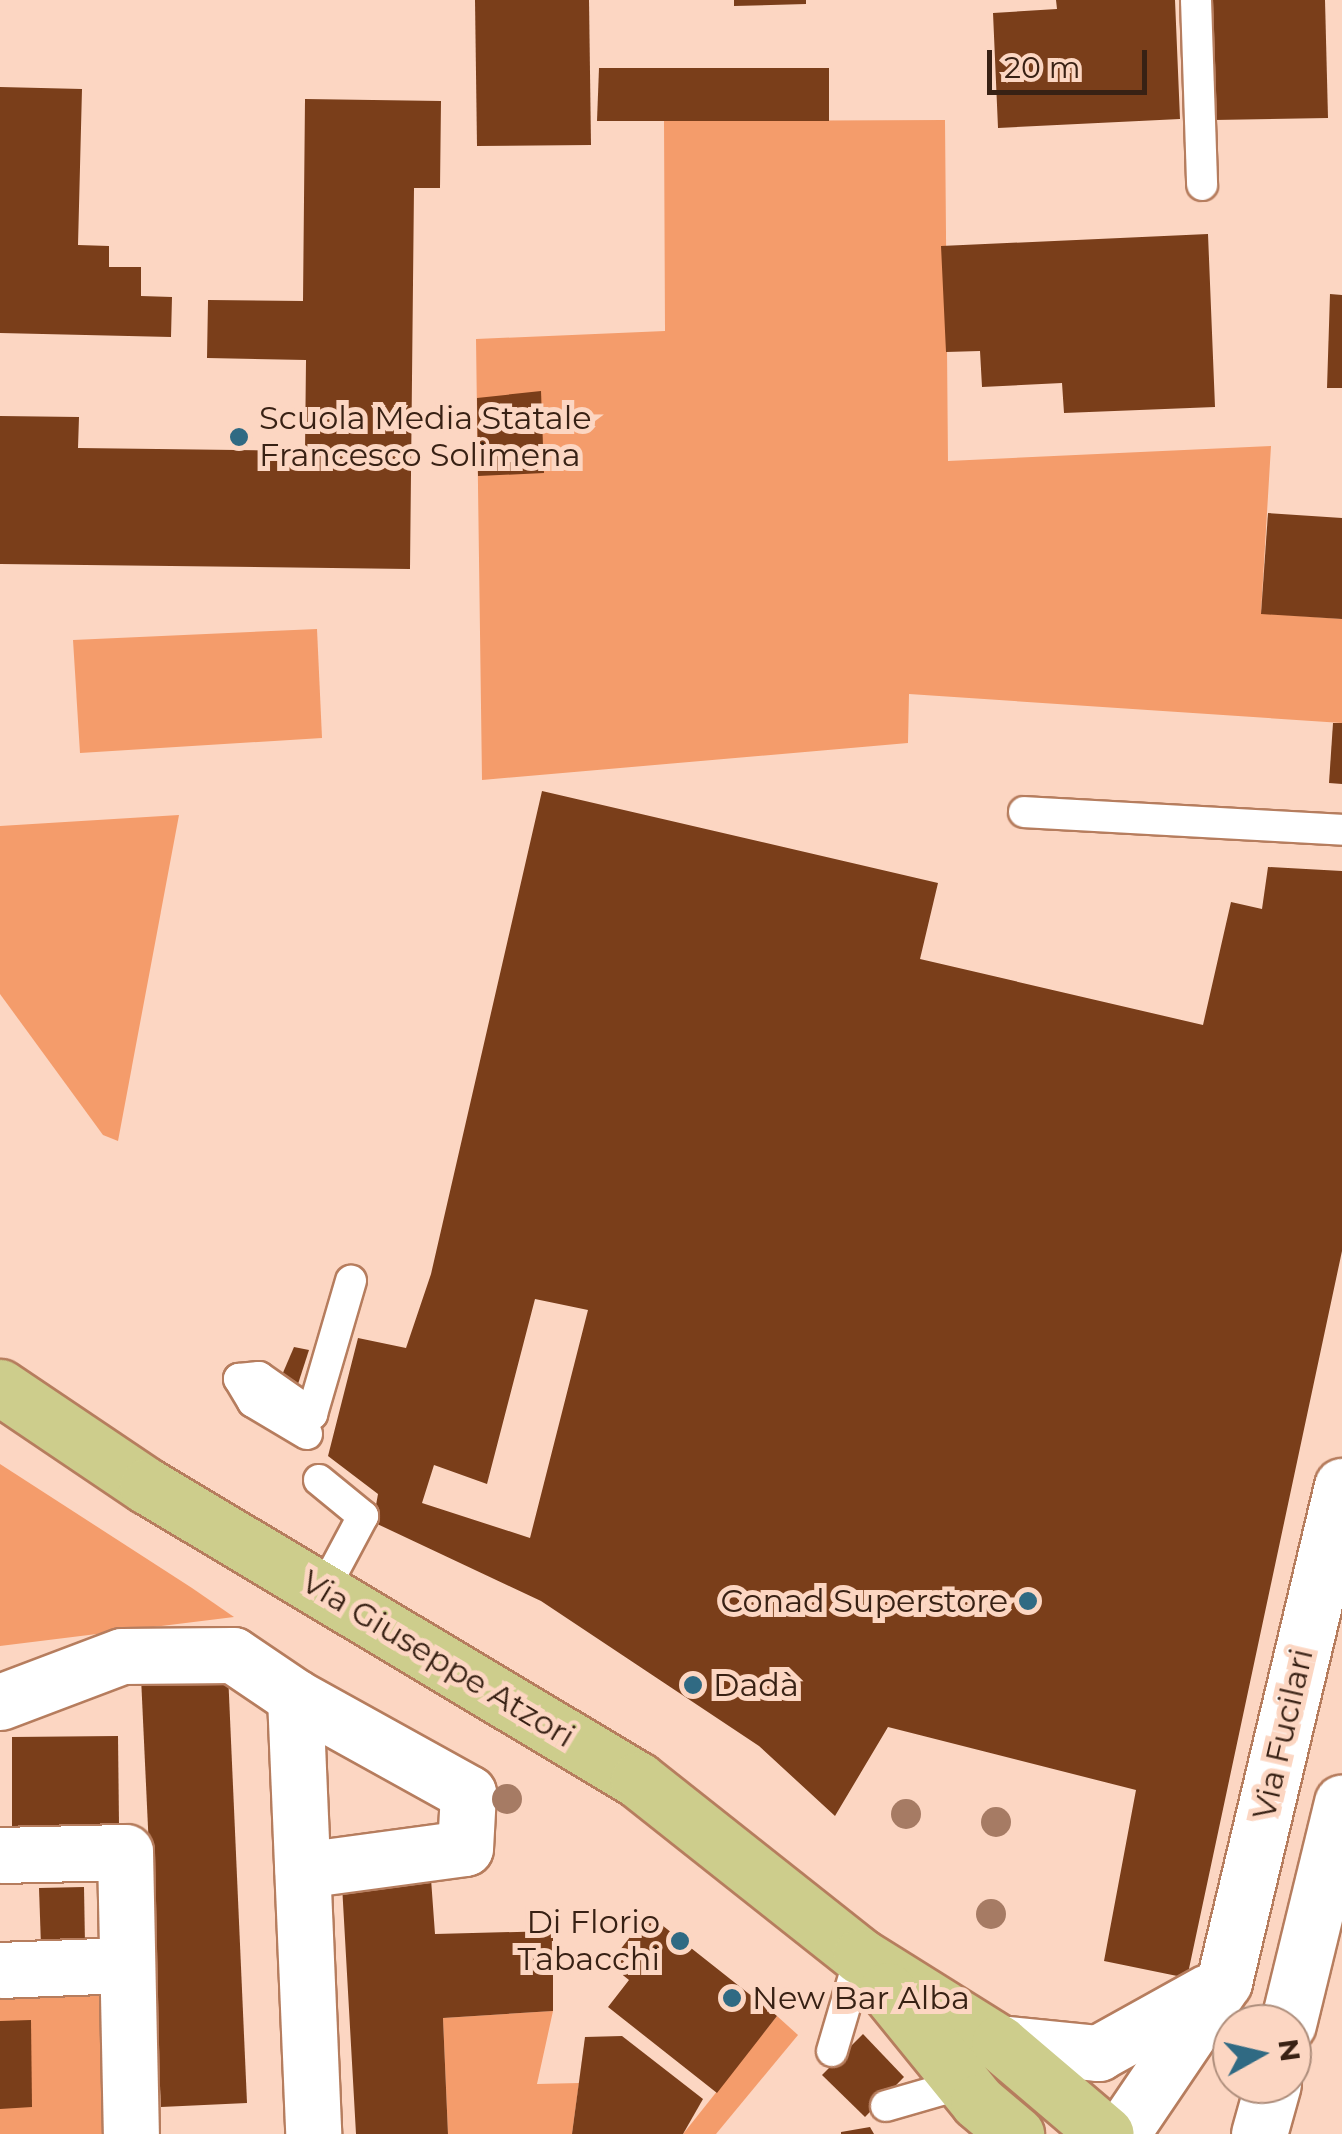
<!DOCTYPE html>
<html>
<head>
<meta charset="utf-8">
<style>
  body { margin:0 }
  #map { position:relative; width:1342px; height:2134px; overflow:hidden; background:#fcd6c2; font-family:Montserrat,sans-serif }
  div>[style] { position:absolute }
  .green>* { inset:0; background:#f49c6b }
  .building>* { inset:0; background:#7a3e1a }
  .roads { filter:drop-shadow(2px 0 #b67d5e) drop-shadow(-2px 0 #b67d5e) drop-shadow(0 2px #b67d5e) drop-shadow(0 -2px #b67d5e) }
  .lane>* { height:30px; margin:-15px; padding:0 15px; transform-origin:15px; border-radius:15px; background:#fff }
  .street>* { height:55px; margin:-27.5px; padding:0 27.5px; transform-origin:27.5px; border-radius:27.5px; background:#fff }
  .primary>* { height:55px; margin:-27.5px; padding:0 27.5px; transform-origin:27.5px; border-radius:27.5px; background:#cdcd8c }
  .trees>* { width:30px; height:30px; margin:-15px; border-radius:50%; background:#a67b64 }
  .dots>* { width:28px; height:28px; translate:-50% -50%; box-sizing:border-box; border:5px solid #fcd6c2; border-radius:50% }
  span { translate:-50% -50%; white-space:nowrap; text-align:center; line-height:1.15; -webkit-text-stroke:10px #fcd6c2; paint-order:stroke }
  .poi-label { font-size:32px; color:#382114 }
  .left { translate:0 -50%; text-align:left }
  .right { translate:-100% -50%; text-align:right }
  .street-label { font-size:32px; color:#382114 }
  .north { position:absolute; left:1212px; top:2004px; width:100px; height:100px; box-sizing:border-box; background:#fcd6c2; border:2px solid #ae8e7c; border-radius:50%; rotate:82deg; font-size:28px; font-weight:700; line-height:40px; text-align:center; color:#382114 }
  .north::after { content:''; display:block; margin:auto; width:35px; height:45px; background:#306a83; clip-path:polygon(50% 0,100% 100%,50% 72%,0 100%) }
  .scale { position:absolute; left:987px; top:50px; width:160px; height:45px; box-sizing:border-box; border:5px solid #382114; border-top:0; padding-left:12px; font-size:30px; line-height:35px; white-space:nowrap; color:#382114; -webkit-text-stroke:8px #fcd6c2; paint-order:stroke }
</style>
</head>
<body>
<div id="map">
  <div class="green">
    <i style="clip-path:polygon(945px 120px,948px 461px,1271px 446px,1261px 613px,1342px 619px,1342px 723px,909px 694px,908px 743px,482px 780px,476px 339px,665px 331px,664px 121px)"></i>
    <i style="clip-path:polygon(317px 629px,322px 738px,80px 753px,73px 640px)"></i>
    <i style="clip-path:polygon(179px 815px,118px 1141px,103px 1135px,0 994px,0 826px)"></i>
    <i style="clip-path:polygon(0 1464px,192px 1588px,234px 1617px,0 1646px)"></i>
    <i style="clip-path:polygon(127px 1965px,131px 2134px,0 2134px,0 1970px)"></i>
    <i style="clip-path:polygon(553px 2011px,537px 2084px,579px 2083px,572px 2134px,448px 2134px,443px 2018px)"></i>
    <i style="clip-path:polygon(777px 2016px,798px 2035px,716px 2134px,683px 2134px)"></i>
  </div>
  <div class="building">
    <i style="clip-path:polygon(475px 0,589px 0,591px 145px,477px 146px)"></i>
    <i style="clip-path:polygon(734px 0,806px 0,806px 4px,734px 6px)"></i>
    <i style="clip-path:polygon(1056px 0,1175px 0,1180px 119px,998px 128px,993px 13px,1057px 9px)"></i>
    <i style="clip-path:polygon(1211px 0,1325px 0,1328px 118px,1214px 120px)"></i>
    <i style="clip-path:polygon(599px 68px,829px 68px,829px 121px,597px 121px)"></i>
    <i style="clip-path:polygon(0 87px,82px 89px,78px 245px,109px 246px,109px 267px,141px 267px,141px 296px,172px 297px,171px 337px,0 333px)"></i>
    <i style="clip-path:polygon(305px 99px,441px 101px,440px 188px,414px 188px,410px 569px,0 564px,0 416px,79px 417px,78px 448px,305px 451px,306px 360px,207px 358px,208px 300px,303px 301px)"></i>
    <i style="clip-path:polygon(1208px 234px,1215px 407px,1064px 413px,1062px 383px,982px 387px,980px 351px,946px 352px,941px 246px)"></i>
    <i style="clip-path:polygon(1330px 294px,1342px 295px,1342px 388px,1327px 388px)"></i>
    <i style="clip-path:polygon(541px 391px,544px 473px,478px 476px,477px 398px)"></i>
    <i style="clip-path:polygon(1268px 513px,1342px 518px,1342px 619px,1261px 614px)"></i>
    <i style="clip-path:polygon(1333px 723px,1342px 723px,1342px 784px,1329px 783px)"></i>
    <i style="clip-path:polygon(evenodd,542px 791px,938px 883px,920px 959px,1203px 1025px,1231px 902px,1262px 909px,1268px 867px,1342px 871px,1342px 1251px,1187px 1978px,1104px 1961px,1136px 1790px,888px 1727px,835px 1816px,759px 1746px,541px 1601px,373px 1522px,378px 1494px,328px 1456px,358px 1338px,406px 1348px,431px 1274px,542px 791px,535px 1299px,588px 1310px,530px 1538px,422px 1503px,434px 1465px,487px 1484px,535px 1299px)"></i>
    <i style="clip-path:polygon(294px 1347px,309px 1350px,298px 1384px,282px 1375px)"></i>
    <i style="clip-path:polygon(228px 1673px,247px 2103px,161px 2107px,141px 1677px)"></i>
    <i style="clip-path:polygon(118px 1736px,119px 1825px,12px 1826px,12px 1737px)"></i>
    <i style="clip-path:polygon(431px 1879px,435px 1934px,553px 1931px,553px 2011px,443px 2018px,448px 2134px,356px 2134px,342px 1885px)"></i>
    <i style="clip-path:polygon(84px 1887px,85px 1945px,41px 1946px,39px 1888px)"></i>
    <i style="clip-path:polygon(648px 1914px,777px 2016px,717px 2093px,608px 2007px,629px 1980px,609px 1964px)"></i>
    <i style="clip-path:polygon(31px 2020px,32px 2107px,0 2109px,0 2021px)"></i>
    <i style="clip-path:polygon(863px 2034px,904px 2077px,865px 2117px,822px 2075px)"></i>
    <i style="clip-path:polygon(622px 2036px,703px 2099px,683px 2134px,572px 2134px,585px 2037px)"></i>
    <i style="clip-path:polygon(870px 2127px,874px 2134px,841px 2134px,841px 2132px)"></i>
  </div>
  <div class="roads">
    <div class="lane">
      <i style="left:1196px;top:0;width:185px;rotate:88.1deg"></i>
      <i style="left:1024px;top:812px;width:319px;rotate:3.2deg"></i>
      <i style="left:307px;top:1434px;width:63px;rotate:-149.3deg"></i>
      <i style="left:253px;top:1402px;width:27px;rotate:-121deg"></i>
      <i style="left:239px;top:1379px;width:20px;rotate:-6deg"></i>
      <i style="left:259px;top:1377px;width:65px;rotate:34.9deg"></i>
      <i style="left:312px;top:1414px;width:139px;rotate:-73.7deg"></i>
      <i style="left:319px;top:1480px;width:57px;rotate:39.3deg"></i>
      <i style="left:363px;top:1516px;width:83px;rotate:118.1deg"></i>
      <i style="left:832px;top:2051px;width:99px;rotate:-73.6deg"></i>
      <i style="left:886px;top:2106px;width:79px;rotate:-16.1deg"></i>
    </div>
    <div class="street">
      <i style="left:295px;top:1697px;width:198px;rotate:29deg"></i>
      <i style="left:468px;top:1793px;width:55px;rotate:93.1deg"></i>
      <i style="left:465px;top:1848px;width:164px;rotate:172.3deg"></i>
      <i style="left:0;top:1702px;width:130px;rotate:-20.7deg"></i>
      <i style="left:122px;top:1656px;width:111px;rotate:-0.5deg"></i>
      <i style="left:233px;top:1655px;width:75px;rotate:34.1deg"></i>
      <i style="left:295px;top:1697px;width:437px;rotate:87.6deg"></i>
      <i style="left:0;top:1855px;width:125px;rotate:-1.4deg"></i>
      <i style="left:125px;top:1852px;width:282px;rotate:88.8deg"></i>
      <i style="left:0;top:1970px;width:127px;rotate:-2.3deg"></i>
      <i style="left:1288px;top:2024px;width:228px;rotate:-76.3deg"></i>
      <i style="left:999px;top:2043px;width:100px;rotate:5.8deg"></i>
      <i style="left:1098px;top:2053px;width:126px;rotate:-29deg"></i>
      <i style="left:1121px;top:2134px;width:184px;rotate:-55.9deg"></i>
      <i style="left:1224px;top:1982px;width:510px;rotate:-76.62deg"></i>
      <i style="left:1259px;top:2134px;width:52px;rotate:-74.4deg"></i>
    </div>
    <div class="primary">
      <i style="left:0;top:1387px;width:177px;rotate:34deg"></i>
      <i style="left:147px;top:1486px;width:572px;rotate:30.91deg"></i>
      <i style="left:638px;top:1780px;width:283px;rotate:38.4deg"></i>
      <i style="left:860px;top:1956px;width:164px;rotate:32deg"></i>
      <i style="left:999px;top:2043px;width:140px;rotate:40.4deg"></i>
      <i style="left:887px;top:1990px;width:144px;rotate:50.9deg"></i>
      <i style="left:978px;top:2102px;width:50px;rotate:40.1deg"></i>
    </div>
  </div>
  <div class="trees">
    <i style="left:507px;top:1799px"></i>
    <i style="left:906px;top:1814px"></i>
    <i style="left:996px;top:1822px"></i>
    <i style="left:991px;top:1914px"></i>
  </div>
  <div class="dots">
    <i style="left:239px;top:437px;background:#306a83"></i>
    <i style="left:1028px;top:1601px;background:#306a83"></i>
    <i style="left:693px;top:1685px;background:#306a83"></i>
    <i style="left:680px;top:1941px;background:#306a83"></i>
    <i style="left:732px;top:1998px;background:#306a83"></i>
  </div>
  <div class="poi-label">
    <span class="left" style="left:259px;top:437px">Scuola Media Statale<br>Francesco Solimena</span>
    <span class="right" style="left:1008px;top:1601px">Conad Superstore</span>
    <span class="left" style="left:713px;top:1685px">Dadà</span>
    <span class="right" style="left:660px;top:1941px">Di Florio<br>Tabacchi</span>
    <span class="left" style="left:752px;top:1998px">New Bar Alba</span>
  </div>
  <div class="street-label">
    <span style="left:438px;top:1659px;rotate:31deg">Via Giuseppe Atzori</span>
    <span style="left:1283px;top:1734px;rotate:-77deg">Via Fucilari</span>
  </div>
  <div class="north">N</div>
  <div class="scale">20 m</div>
</div>
</body>
</html>
